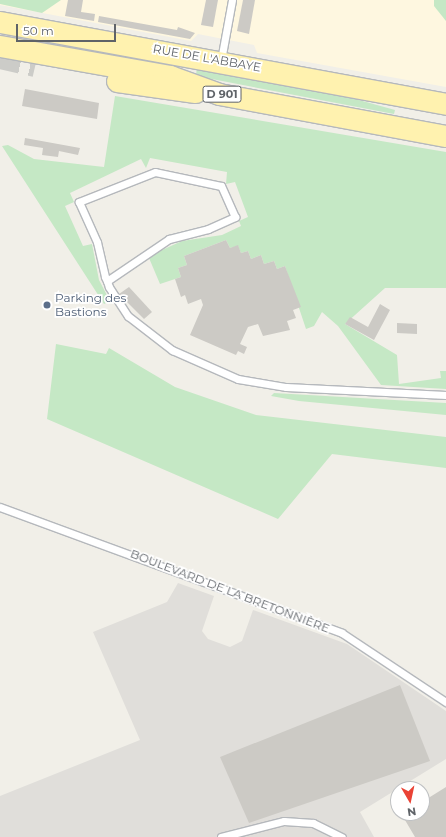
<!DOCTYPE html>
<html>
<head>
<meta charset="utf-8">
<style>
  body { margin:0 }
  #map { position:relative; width:446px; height:837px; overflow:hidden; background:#f1efe8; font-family:Montserrat,sans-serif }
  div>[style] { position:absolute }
  .commercial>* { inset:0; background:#fef7e0 }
  .industrial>* { inset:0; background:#e0deda }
  .green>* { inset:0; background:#c5e8c5 }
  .building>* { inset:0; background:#cccac5 }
  .primary-tunnel>* { height:21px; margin-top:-10.5px; transform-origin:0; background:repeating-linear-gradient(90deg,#ccccc8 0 21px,transparent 0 31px) }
  .roads { filter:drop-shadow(1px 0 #b5b8bc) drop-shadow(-1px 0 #b5b8bc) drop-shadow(0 1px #b5b8bc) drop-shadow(0 -1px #b5b8bc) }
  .lane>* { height:7px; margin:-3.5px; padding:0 3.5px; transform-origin:3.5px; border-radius:3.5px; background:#fff }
  .primary>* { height:21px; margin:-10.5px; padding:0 10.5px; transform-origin:10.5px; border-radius:10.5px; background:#fff2af }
  .dots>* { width:11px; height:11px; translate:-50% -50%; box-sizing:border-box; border:2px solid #fff; border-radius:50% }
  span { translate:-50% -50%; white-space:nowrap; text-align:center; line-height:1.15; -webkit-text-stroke:3.5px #fff; paint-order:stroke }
  .shield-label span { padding:1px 3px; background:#fff; border:1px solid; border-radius:3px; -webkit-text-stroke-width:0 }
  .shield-label { font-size:11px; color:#5f6368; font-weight:700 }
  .street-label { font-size:12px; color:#5f6368 }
  .service-label { font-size:12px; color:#4e5e75 }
  .left { translate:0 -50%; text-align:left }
  .north { position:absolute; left:390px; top:781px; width:40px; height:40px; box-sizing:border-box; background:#fff; border:1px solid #bfc1c3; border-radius:50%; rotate:171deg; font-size:11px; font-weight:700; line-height:16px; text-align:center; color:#5f6368 }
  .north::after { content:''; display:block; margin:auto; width:14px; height:18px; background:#ea4335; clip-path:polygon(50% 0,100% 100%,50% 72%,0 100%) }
  .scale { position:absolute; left:16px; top:24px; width:100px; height:18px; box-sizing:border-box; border:2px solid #5f6368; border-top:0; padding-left:5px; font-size:12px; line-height:14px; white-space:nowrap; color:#5f6368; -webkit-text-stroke:3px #fff; paint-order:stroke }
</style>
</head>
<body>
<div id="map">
  <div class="commercial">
    <i style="clip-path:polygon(0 0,446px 0,446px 87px,257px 53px,254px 45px,198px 34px,191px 41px,0 5px)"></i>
  </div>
  <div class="industrial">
    <i style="clip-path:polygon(178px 583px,214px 596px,202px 631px,208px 639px,230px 647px,242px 641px,253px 610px,347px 644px,446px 711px,446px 759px,360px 812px,374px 837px,0 837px,0 796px,140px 740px,93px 632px,167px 602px)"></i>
  </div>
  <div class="green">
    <i style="clip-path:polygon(0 0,61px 0,42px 13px,0 4px)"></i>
    <i style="clip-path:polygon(434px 0,446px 0,446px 21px,434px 6px)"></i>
    <i style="clip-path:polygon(197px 66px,312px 87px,395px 110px,394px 114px,196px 76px)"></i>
    <i style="clip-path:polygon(115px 96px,446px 152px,446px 288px,385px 288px,345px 324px,397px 355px,399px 384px,441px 378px,440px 371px,446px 371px,446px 389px,381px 385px,338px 326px,322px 312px,314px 326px,306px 329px,285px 266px,277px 269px,274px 261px,264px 264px,261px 255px,251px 259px,248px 251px,241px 253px,238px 246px,230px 248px,226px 240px,184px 256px,187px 265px,178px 268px,181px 277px,160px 284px,149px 258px,151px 255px,182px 241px,222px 235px,241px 226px,239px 221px,248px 217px,235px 182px,226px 184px,227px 172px,150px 158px,146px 168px,141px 159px,70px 193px,74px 202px,65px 206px,83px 246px,92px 244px,99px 280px,110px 301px,104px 304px,2px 146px,8px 145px,34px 159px,104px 167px)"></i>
    <i style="clip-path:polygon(56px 344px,106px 354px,109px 348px,175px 387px,256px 415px,446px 437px,446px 468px,332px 454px,278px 519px,47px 419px)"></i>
    <i style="clip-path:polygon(274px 393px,446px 403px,446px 415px,299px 401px,271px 396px)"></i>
  </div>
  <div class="building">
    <i style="clip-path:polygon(68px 0,83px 0,81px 12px,95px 14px,94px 21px,65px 16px)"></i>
    <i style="clip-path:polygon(206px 0,218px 0,213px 27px,201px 25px)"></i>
    <i style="clip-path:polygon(243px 0,255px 0,249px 34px,237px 31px)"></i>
    <i style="clip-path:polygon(99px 16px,177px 30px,178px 27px,195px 33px,190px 39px,98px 22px)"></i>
    <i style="clip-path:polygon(25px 89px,99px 103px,97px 119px,22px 106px)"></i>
    <i style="clip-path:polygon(25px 138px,80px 148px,78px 155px,59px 151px,58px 157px,42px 155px,43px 148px,24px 145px)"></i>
    <i style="clip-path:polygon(226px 240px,230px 248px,238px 245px,241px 253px,248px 251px,251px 259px,261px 255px,264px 264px,274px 261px,277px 269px,285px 266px,301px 307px,293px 310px,296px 318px,287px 321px,290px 330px,263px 336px,258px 324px,248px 327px,240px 344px,247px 347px,244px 354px,238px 351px,236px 355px,190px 335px,203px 305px,201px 299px,188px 304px,185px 295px,181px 297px,175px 279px,181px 277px,178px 268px,187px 265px,184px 256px)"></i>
    <i style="clip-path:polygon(129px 287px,152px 312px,144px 319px,119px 294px)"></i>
    <i style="clip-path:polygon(380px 304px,390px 310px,374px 340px,345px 324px,350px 317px,368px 327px)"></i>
    <i style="clip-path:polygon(397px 323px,417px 324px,417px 334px,397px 333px)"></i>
    <i style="clip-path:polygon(400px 685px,430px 761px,249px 823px,220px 757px)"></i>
    <i style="clip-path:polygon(446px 787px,446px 837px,415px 837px,402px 815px,422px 813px,422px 802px)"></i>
  </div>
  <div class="primary-tunnel">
    <i style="left:0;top:58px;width:36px;rotate:13deg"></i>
  </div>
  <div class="roads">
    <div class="lane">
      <i style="left:221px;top:60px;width:61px;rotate:-79.6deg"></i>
      <i style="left:107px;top:281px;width:75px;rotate:-34.1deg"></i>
      <i style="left:169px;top:239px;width:40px;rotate:-14.4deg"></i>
      <i style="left:208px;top:229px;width:30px;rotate:-24deg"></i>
      <i style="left:235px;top:217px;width:34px;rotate:-114deg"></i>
      <i style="left:221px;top:186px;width:67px;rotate:-168deg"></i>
      <i style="left:155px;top:172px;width:82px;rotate:158.5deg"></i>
      <i style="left:79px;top:202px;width:44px;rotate:65.8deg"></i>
      <i style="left:97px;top:242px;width:36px;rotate:77deg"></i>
      <i style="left:105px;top:277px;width:4px;rotate:63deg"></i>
      <i style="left:107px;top:281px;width:6px;rotate:72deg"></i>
      <i style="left:109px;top:287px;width:35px;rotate:57deg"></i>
      <i style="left:128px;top:316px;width:56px;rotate:37.7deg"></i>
      <i style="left:172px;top:350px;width:72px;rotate:23.7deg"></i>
      <i style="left:238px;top:379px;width:49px;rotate:9.5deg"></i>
      <i style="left:286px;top:387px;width:160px;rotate:2.9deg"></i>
      <i style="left:0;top:507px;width:364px;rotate:20.2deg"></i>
      <i style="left:342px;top:633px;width:125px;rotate:33.6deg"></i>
      <i style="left:221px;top:837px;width:65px;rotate:-14.3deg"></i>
      <i style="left:284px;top:821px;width:29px;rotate:4deg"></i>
      <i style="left:313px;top:823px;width:32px;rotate:26deg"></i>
    </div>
    <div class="primary">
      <i style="left:0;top:22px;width:453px;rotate:10.4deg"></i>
      <i style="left:0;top:46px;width:173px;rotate:10deg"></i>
      <i style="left:170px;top:76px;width:52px;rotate:20.2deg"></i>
      <i style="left:219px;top:94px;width:231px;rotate:10.5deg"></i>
      <i style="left:117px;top:81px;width:79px;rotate:8deg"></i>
    </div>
  </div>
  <div class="dots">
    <i style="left:47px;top:305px;background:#5c6f8a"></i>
  </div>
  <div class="shield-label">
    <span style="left:222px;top:94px">D 901</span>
  </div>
  <div class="street-label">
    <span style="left:207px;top:58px;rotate:10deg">RUE DE L'ABBAYE</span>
    <span style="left:230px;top:591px;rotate:21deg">BOULEVARD DE LA BRETONNIÈRE</span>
  </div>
  <div class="service-label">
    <span class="left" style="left:55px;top:305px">Parking des<br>Bastions</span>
  </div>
  <div class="north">N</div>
  <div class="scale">50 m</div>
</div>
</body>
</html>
